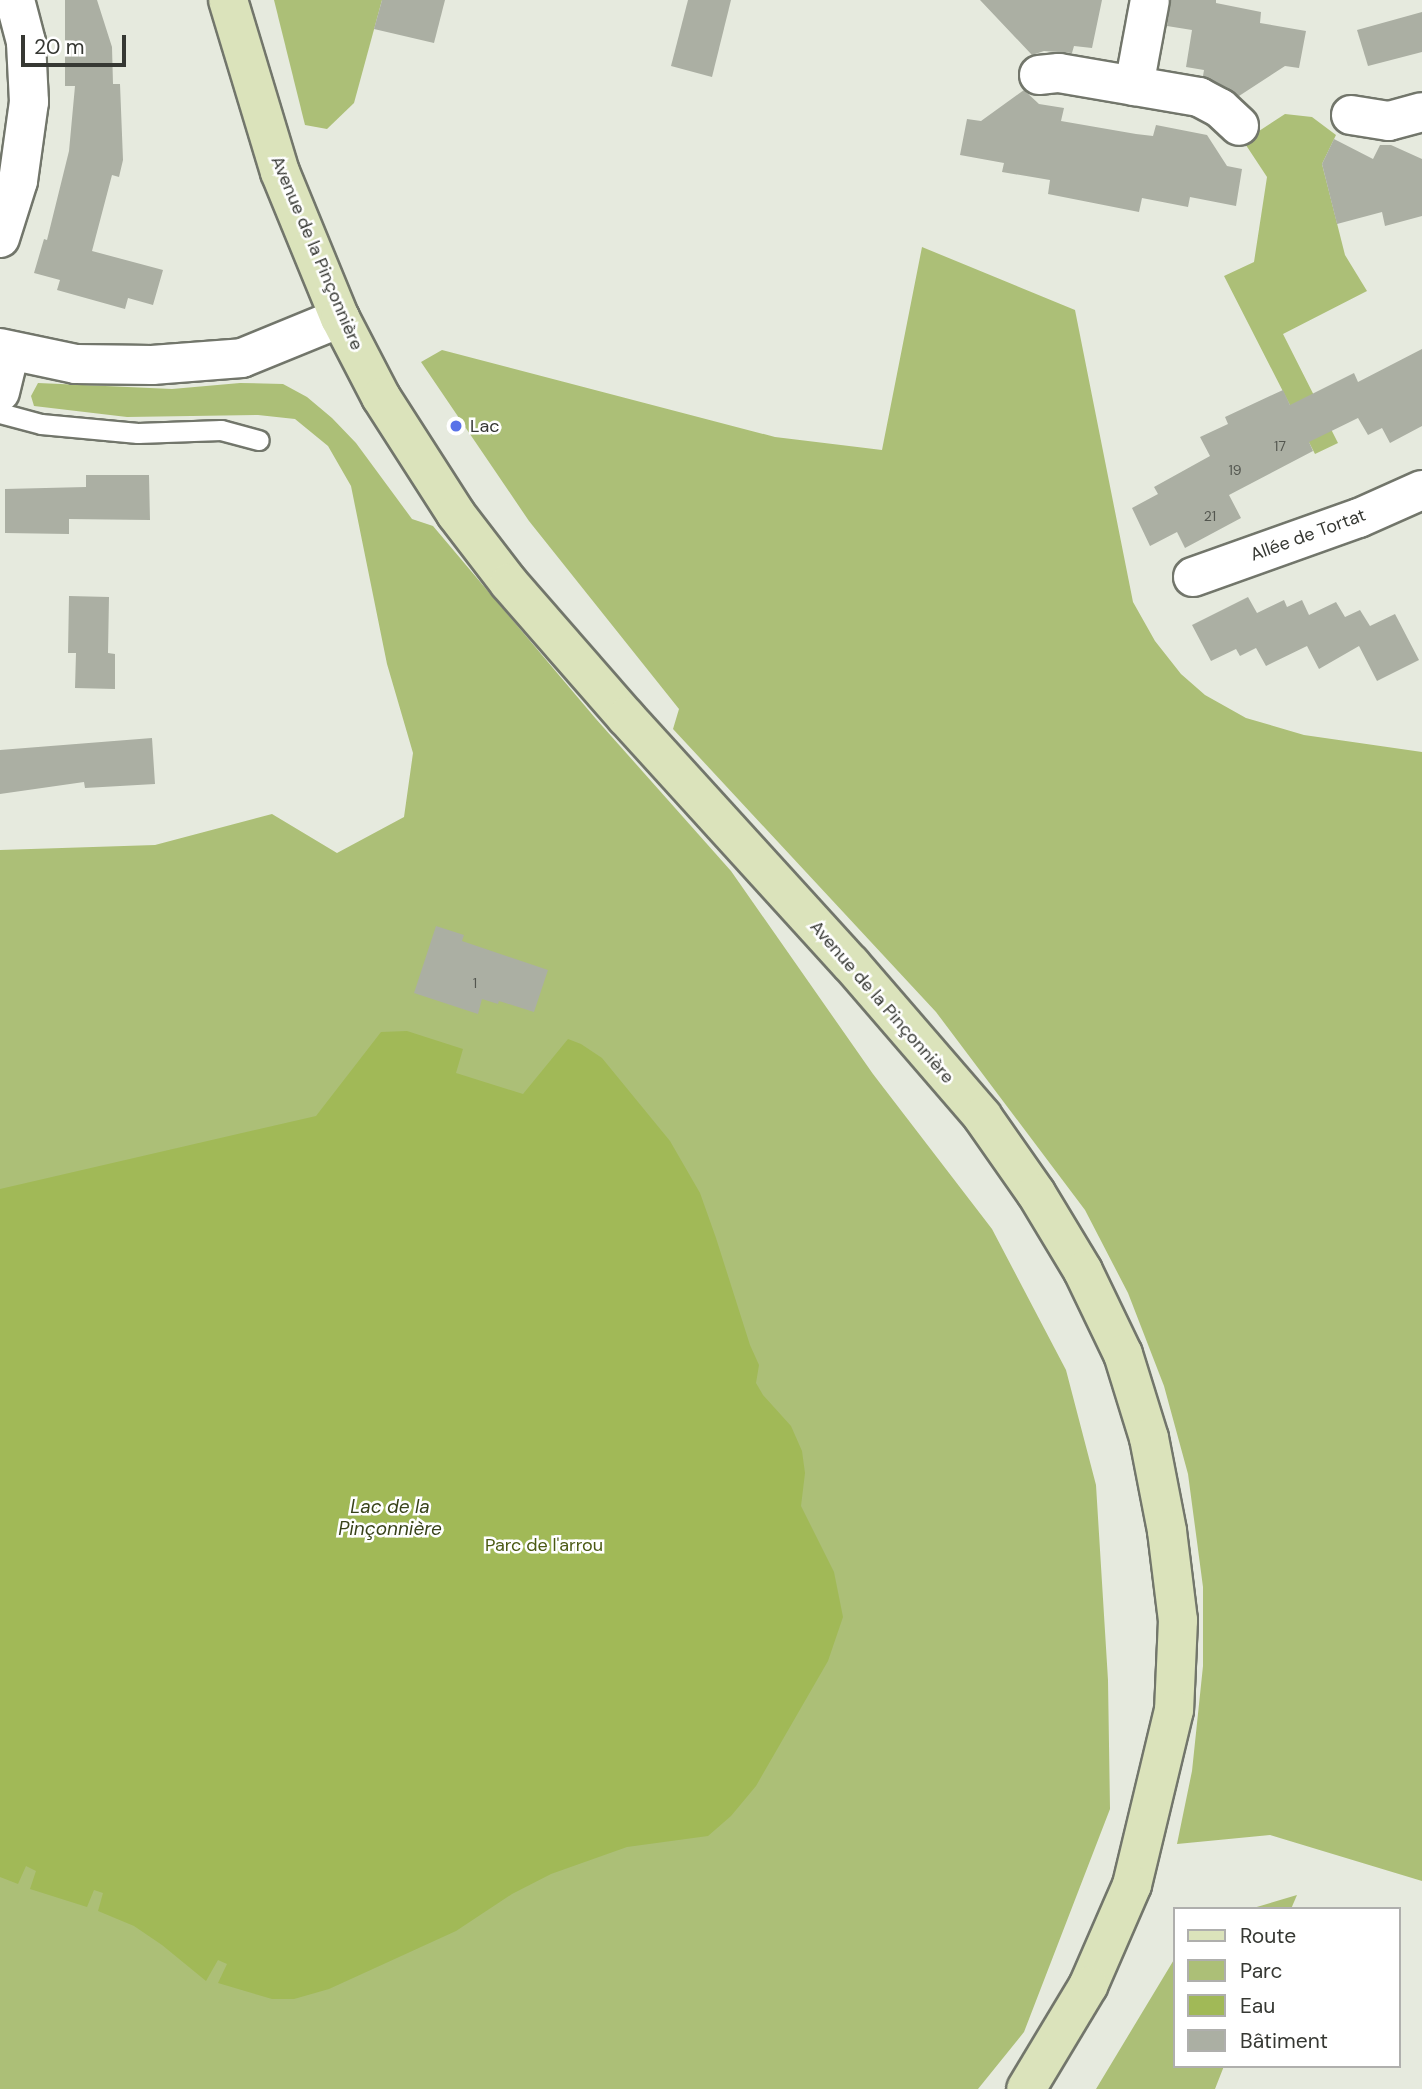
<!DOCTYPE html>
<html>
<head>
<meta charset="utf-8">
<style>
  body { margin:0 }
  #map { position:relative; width:1422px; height:2089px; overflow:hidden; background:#e6eade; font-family:"DM Sans",sans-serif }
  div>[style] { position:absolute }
  .green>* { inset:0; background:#acbf77 }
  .water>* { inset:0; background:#a1b957 }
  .building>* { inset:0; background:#abafa3 }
  .roads { filter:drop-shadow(2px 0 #72766b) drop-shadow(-2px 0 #72766b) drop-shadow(0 2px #72766b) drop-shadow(0 -2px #72766b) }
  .lane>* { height:19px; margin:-9.5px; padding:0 9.5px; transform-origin:9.5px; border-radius:9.5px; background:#fff }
  .street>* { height:38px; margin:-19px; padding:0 19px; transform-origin:19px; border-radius:19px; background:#fff }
  .secondary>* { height:38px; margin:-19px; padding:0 19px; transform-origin:19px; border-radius:19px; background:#dbe3bb }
  .dots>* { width:19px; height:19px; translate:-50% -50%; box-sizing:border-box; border:4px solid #fff; border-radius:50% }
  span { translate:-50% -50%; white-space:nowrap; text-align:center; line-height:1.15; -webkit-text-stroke:5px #fff; paint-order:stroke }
  .number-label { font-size:14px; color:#53564f }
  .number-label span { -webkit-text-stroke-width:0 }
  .street-label { font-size:18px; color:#363833 }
  .poi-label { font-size:18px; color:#363833 }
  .left { translate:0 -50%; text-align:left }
  .park-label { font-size:18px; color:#4b5a13 }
  .water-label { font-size:19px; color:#39431a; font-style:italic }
  .legend { position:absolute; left:1173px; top:1907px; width:228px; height:161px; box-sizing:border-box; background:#fff; border:2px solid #afafad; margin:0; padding:9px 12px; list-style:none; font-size:21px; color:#363833 }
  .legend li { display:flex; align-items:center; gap:14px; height:35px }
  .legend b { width:35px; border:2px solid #afafad }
  .scale { position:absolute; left:21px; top:35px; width:105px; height:32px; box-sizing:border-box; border:4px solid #363833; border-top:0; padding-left:9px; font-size:21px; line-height:24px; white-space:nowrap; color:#363833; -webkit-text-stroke:5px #fff; paint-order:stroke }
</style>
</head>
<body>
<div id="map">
  <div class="green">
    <i style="clip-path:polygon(274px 0,382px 0,354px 103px,327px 129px,305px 125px)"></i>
    <i style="clip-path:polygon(1285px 114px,1312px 117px,1336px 135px,1322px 164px,1345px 255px,1367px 291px,1283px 334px,1338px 443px,1315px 454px,1224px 276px,1254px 262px,1267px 177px,1236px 130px,1253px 121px,1259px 131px)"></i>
    <i style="clip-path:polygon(922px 247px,1075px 310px,1133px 602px,1155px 641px,1181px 674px,1205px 695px,1246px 718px,1304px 735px,1422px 752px,1422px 1881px,1270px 1835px,1177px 1844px,1192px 1771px,1203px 1666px,1203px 1587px,1188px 1474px,1164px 1386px,1128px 1293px,1085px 1210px,936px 1012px,673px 729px,679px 709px,529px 521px,421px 362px,442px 350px,775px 437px,882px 450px)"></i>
    <i style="clip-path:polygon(38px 383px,172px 389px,240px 383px,283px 384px,307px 397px,332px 418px,356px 443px,412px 519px,433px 526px,596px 719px,731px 871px,873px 1074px,992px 1229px,1066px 1370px,1096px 1485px,1108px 1680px,1110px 1809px,1024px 2032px,978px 2089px,0 2089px,0 850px,155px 845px,272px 814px,337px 853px,404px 817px,413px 753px,387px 664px,351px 486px,328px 446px,295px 419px,258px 415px,127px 417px,34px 406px,31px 396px)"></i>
    <i style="clip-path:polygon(1297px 1895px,1291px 1909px,1250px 1909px)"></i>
    <i style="clip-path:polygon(1175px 1958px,1175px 2066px,1224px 2066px,1215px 2089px,1096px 2089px)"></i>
  </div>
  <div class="water">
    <i style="clip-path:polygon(407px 1031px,463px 1049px,456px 1073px,523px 1094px,568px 1039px,581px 1044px,602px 1058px,670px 1141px,700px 1193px,716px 1238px,750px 1345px,759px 1365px,756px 1383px,763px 1395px,791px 1426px,802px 1451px,805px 1473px,801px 1506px,834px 1572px,843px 1617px,828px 1661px,756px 1786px,731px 1816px,708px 1836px,627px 1847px,551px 1874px,512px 1894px,456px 1931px,329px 1989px,294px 1999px,272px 1999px,218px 1983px,227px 1964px,218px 1960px,206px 1981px,162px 1945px,134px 1926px,98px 1911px,103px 1893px,94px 1890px,87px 1907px,30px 1889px,36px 1871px,26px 1866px,18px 1884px,0 1877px,0 1189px,316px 1116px,381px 1032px)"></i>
  </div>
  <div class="building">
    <i style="clip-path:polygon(65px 0,97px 0,112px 47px,113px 84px,120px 84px,123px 160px,119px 177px,112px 175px,92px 251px,163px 270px,153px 305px,128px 298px,125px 309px,57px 290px,60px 280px,34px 273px,44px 239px,47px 240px,69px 151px,75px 86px,65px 86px)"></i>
    <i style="clip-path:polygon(382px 0,445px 0,434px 43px,374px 29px)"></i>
    <i style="clip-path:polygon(688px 0,731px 0,712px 77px,671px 66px)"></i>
    <i style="clip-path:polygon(980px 0,1102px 0,1092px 48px,1074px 46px,1072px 53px,1044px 51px,1032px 55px)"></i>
    <i style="clip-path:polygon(1171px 0,1216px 0,1216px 3px,1261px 12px,1260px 23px,1306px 31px,1299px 68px,1285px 66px,1239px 96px,1203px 76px,1204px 70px,1186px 67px,1192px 30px,1167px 26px)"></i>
    <i style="clip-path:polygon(1422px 12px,1422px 52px,1368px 66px,1357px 30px)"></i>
    <i style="clip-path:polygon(1024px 90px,1039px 104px,1064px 108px,1061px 121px,1136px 134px,1153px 136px,1156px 125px,1207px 135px,1227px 166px,1242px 169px,1236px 206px,1190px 197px,1188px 207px,1142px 198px,1139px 212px,1048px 194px,1050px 180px,1002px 172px,1004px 163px,960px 155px,967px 119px,981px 121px)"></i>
    <i style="clip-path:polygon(1334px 139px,1373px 159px,1380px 145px,1391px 145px,1422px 159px,1422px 216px,1385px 226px,1382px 212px,1337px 224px,1322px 164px)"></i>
    <i style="clip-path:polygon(1422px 349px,1422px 426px,1390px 443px,1382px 428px,1368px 435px,1358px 418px,1309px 442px,1313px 451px,1229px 495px,1241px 518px,1185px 548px,1177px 532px,1150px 546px,1132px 508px,1158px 494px,1154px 487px,1210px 456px,1200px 437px,1228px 424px,1225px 417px,1283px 390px,1290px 405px,1354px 373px,1358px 382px)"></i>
    <i style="clip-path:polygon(86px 475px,149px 475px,150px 520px,69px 519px,69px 534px,5px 533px,5px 489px,86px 487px)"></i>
    <i style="clip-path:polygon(69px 596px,109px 597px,108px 653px,115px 654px,115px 689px,75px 688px,76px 653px,68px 653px)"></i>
    <i style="clip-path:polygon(1248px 597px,1257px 613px,1284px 600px,1287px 607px,1302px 600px,1309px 615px,1336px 602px,1345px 617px,1360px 610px,1370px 626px,1395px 614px,1419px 660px,1377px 681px,1359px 646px,1319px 669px,1307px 646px,1266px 666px,1256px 648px,1240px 656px,1236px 649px,1211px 661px,1192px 625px)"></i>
    <i style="clip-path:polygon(152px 738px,155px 784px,85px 788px,84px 782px,0 794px,0 750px)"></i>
    <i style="clip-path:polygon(436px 926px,464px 935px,462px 941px,548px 970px,534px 1012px,499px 1001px,498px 1004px,482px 999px,478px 1014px,414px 993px)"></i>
  </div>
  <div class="roads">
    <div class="lane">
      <i style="left:0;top:413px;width:42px;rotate:15deg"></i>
      <i style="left:41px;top:424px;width:97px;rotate:5.3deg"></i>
      <i style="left:138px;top:433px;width:83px;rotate:-2.1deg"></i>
      <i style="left:221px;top:430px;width:39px;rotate:15deg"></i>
    </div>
    <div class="street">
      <i style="left:1039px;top:75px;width:20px;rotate:-6deg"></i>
      <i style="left:1059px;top:73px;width:142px;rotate:9.7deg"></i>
      <i style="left:1199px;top:97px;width:24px;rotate:28deg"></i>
      <i style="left:1220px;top:108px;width:26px;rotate:43deg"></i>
      <i style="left:1134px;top:86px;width:87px;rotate:-79.5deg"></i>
      <i style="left:1351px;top:115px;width:38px;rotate:9deg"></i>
      <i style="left:1389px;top:121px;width:34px;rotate:-15deg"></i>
      <i style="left:0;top:238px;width:60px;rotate:-72.5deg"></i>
      <i style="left:18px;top:181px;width:80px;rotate:-82.1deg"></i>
      <i style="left:29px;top:102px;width:60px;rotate:-92.9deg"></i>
      <i style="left:26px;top:42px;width:43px;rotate:-104.7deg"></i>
      <i style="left:0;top:348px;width:78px;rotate:11.9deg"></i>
      <i style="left:76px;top:364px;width:76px;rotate:0.8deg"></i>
      <i style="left:152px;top:365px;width:90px;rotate:-4.4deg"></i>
      <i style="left:242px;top:358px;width:106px;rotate:-22.2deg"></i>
      <i style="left:0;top:392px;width:42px;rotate:-76.3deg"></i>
      <i style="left:1193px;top:577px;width:176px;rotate:-19.6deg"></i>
      <i style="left:1359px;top:518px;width:69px;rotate:-24deg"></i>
    </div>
    <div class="secondary">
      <i style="left:228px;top:0;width:180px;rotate:73.2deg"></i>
      <i style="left:280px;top:172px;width:158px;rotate:67.7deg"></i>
      <i style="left:340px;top:318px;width:89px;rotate:62.6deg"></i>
      <i style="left:381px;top:397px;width:139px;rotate:57.3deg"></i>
      <i style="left:456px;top:514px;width:87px;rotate:52.5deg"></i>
      <i style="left:509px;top:583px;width:178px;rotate:48.9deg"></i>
      <i style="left:626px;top:717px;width:334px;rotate:47.7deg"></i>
      <i style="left:851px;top:964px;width:201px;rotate:49.2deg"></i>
      <i style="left:982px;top:1116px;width:94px;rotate:55deg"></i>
      <i style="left:1036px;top:1193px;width:91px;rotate:58.9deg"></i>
      <i style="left:1083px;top:1271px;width:92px;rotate:64.3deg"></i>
      <i style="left:1123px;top:1354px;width:88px;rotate:72.8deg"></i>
      <i style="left:1149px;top:1438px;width:95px;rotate:79deg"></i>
      <i style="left:1167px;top:1531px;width:90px;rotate:83deg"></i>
      <i style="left:1178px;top:1620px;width:90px;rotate:92.5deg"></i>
      <i style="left:1174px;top:1710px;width:180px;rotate:103.5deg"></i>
      <i style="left:1132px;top:1885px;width:110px;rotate:113.5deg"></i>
      <i style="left:1088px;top:1986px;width:120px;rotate:121deg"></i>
    </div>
  </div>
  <div class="dots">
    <i style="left:456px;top:426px;background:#5972e8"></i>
  </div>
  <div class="number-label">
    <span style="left:1280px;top:446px">17</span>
    <span style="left:1235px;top:470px">19</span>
    <span style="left:1210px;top:516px">21</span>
    <span style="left:475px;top:983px">1</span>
  </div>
  <div class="street-label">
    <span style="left:317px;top:253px;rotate:67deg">Avenue de la Pinçonnière</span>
    <span style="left:1308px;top:535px;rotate:-20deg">Allée de Tortat</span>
    <span style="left:882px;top:1002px;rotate:49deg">Avenue de la Pinçonnière</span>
  </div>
  <div class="poi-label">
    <span class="left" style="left:470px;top:426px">Lac</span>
  </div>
  <div class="park-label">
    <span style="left:544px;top:1545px">Parc de l'arrou</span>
  </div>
  <div class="water-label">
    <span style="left:390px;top:1518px">Lac de la<br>Pinçonnière</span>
  </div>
  <ul class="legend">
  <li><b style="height:9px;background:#dbe3bb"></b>Route</li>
  <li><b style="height:19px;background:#acbf77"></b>Parc</li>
  <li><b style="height:19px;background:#a1b957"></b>Eau</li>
  <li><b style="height:19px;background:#abafa3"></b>Bâtiment</li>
  </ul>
  <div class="scale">20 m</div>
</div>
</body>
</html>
